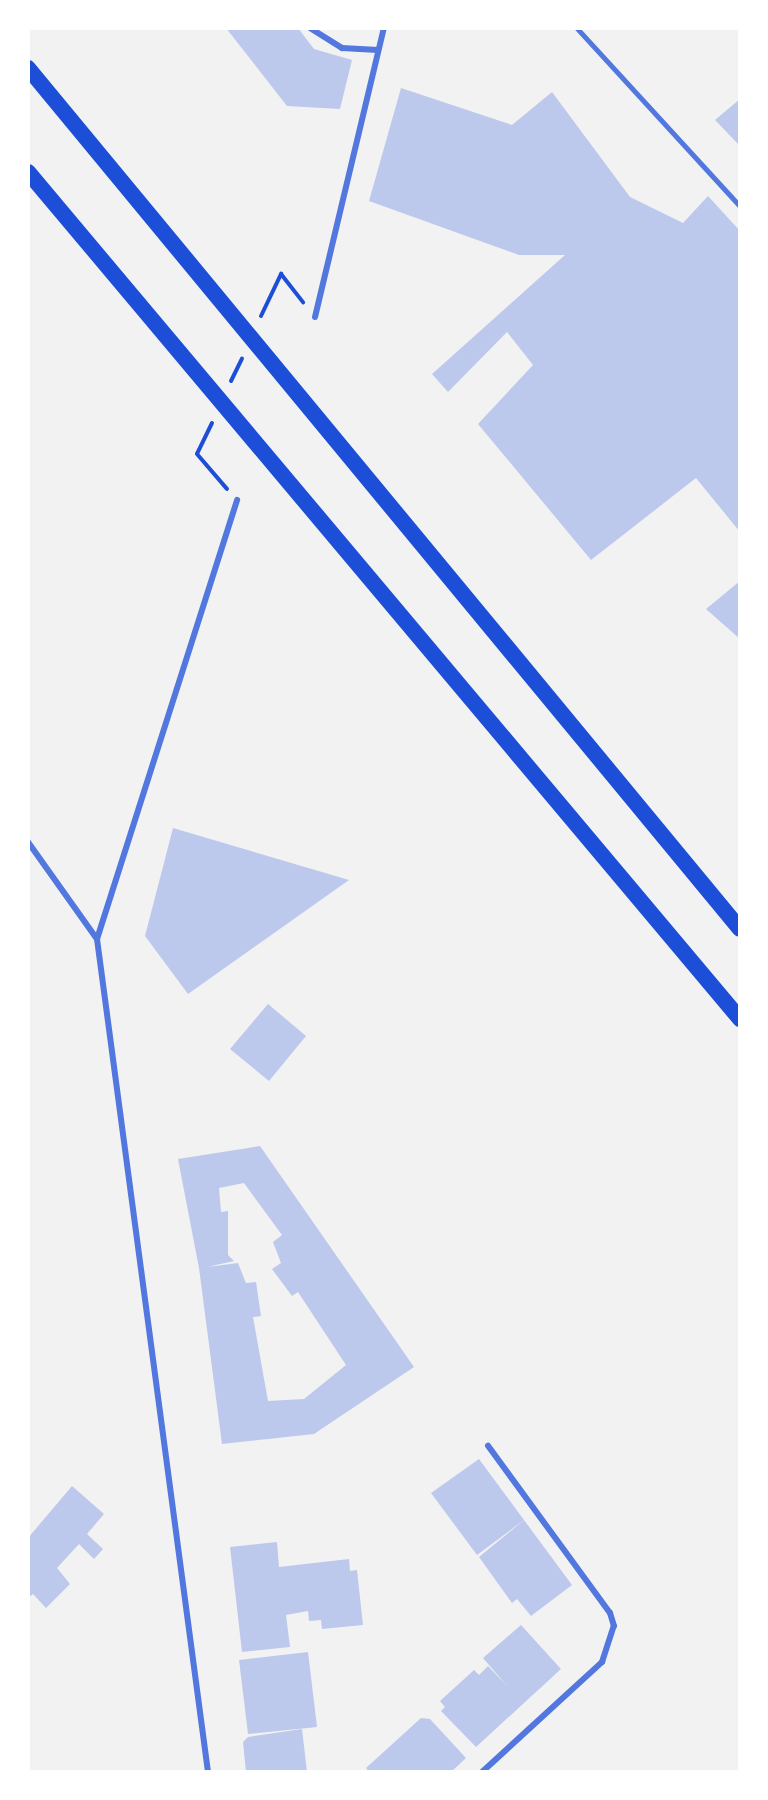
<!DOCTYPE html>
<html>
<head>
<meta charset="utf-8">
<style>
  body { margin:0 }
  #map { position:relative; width:768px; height:1800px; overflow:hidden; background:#f2f2f2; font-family:Figtree,sans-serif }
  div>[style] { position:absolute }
  .building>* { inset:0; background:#bdc9ec }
  .path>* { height:4px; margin:-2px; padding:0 2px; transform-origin:2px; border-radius:2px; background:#1d4ed8 }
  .service>* { height:4.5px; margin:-2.25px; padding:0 2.25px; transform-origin:2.25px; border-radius:2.25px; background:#5277de }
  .minor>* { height:6px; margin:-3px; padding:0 3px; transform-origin:3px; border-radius:3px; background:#5277de }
  .trunk>* { height:16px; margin:-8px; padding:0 8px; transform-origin:8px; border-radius:8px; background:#1d4ed8 }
  span { translate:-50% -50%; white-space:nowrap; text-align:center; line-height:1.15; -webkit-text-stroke:4.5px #fff; paint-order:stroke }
  .frame { position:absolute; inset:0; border:30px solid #fff; pointer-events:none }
</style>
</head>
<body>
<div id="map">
  <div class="building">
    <i style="clip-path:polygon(226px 28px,298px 28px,314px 49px,352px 60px,340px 109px,287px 106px)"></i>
    <i style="clip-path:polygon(401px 88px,512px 125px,552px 92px,630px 197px,683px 223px,708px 196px,740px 231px,740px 532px,696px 478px,591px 560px,478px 424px,533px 365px,507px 332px,448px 392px,432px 374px,565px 255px,519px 255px,369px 201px)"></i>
    <i style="clip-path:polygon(740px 99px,740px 146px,715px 120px)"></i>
    <i style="clip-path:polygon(740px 581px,740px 639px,706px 609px)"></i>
    <i style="clip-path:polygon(173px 828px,349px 880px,188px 994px,145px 936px)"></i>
    <i style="clip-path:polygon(268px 1004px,306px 1036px,269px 1081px,230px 1049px)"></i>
    <i style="clip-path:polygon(evenodd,260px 1146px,414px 1367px,314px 1434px,222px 1444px,199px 1268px,178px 1159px,260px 1146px,244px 1183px,282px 1235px,273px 1242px,281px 1263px,272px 1269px,292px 1296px,298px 1292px,346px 1365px,304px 1399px,268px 1401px,253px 1317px,261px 1316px,256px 1282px,246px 1283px,238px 1263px,207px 1267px,234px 1261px,228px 1255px,228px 1211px,221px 1212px,219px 1188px,244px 1183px)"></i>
    <i style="clip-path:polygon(479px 1459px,524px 1520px,477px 1555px,431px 1493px)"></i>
    <i style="clip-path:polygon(72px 1486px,104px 1514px,87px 1534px,103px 1549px,94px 1559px,79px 1544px,57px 1568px,70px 1584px,46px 1608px,33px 1594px,28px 1598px,28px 1538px)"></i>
    <i style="clip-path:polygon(524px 1520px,572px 1585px,531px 1616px,517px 1599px,512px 1603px,479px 1557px)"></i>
    <i style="clip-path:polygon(277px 1542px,279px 1567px,349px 1559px,350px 1571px,357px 1570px,363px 1625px,322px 1629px,321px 1620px,309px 1621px,308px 1611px,286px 1615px,290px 1647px,242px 1652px,230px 1547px)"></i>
    <i style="clip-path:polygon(521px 1625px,561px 1669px,476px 1747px,441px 1711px,445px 1707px,440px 1701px,474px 1670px,479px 1675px,488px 1666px,507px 1686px,483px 1658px)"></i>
    <i style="clip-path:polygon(308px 1652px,317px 1727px,248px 1734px,239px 1660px)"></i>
    <i style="clip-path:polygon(421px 1718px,430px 1719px,466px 1758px,451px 1772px,369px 1772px,366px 1768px)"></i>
    <i style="clip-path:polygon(302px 1729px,307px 1772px,246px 1772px,243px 1742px,248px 1737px)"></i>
  </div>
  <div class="path">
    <i style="left:261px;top:316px;width:47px;rotate:-64.5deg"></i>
    <i style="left:281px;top:274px;width:36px;rotate:52deg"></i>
    <i style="left:231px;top:381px;width:25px;rotate:-64deg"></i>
    <i style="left:212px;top:423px;width:34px;rotate:116deg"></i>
    <i style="left:197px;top:454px;width:46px;rotate:49.4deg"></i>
  </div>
  <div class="service">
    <i style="left:577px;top:28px;width:241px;rotate:47.5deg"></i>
  </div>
  <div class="minor">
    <i style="left:310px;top:28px;width:38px;rotate:32deg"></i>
    <i style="left:342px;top:48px;width:36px;rotate:3deg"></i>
    <i style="left:315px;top:317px;width:297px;rotate:-76.6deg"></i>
    <i style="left:28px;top:842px;width:119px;rotate:54.6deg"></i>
    <i style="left:208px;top:1772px;width:840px;rotate:-97.59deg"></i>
    <i style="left:97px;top:939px;width:461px;rotate:-72.3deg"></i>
    <i style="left:482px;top:1772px;width:163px;rotate:-42.5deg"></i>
    <i style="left:602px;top:1662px;width:38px;rotate:-72deg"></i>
    <i style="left:614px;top:1626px;width:14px;rotate:-107deg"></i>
    <i style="left:610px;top:1613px;width:207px;rotate:-126.1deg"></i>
  </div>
  <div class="trunk">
    <i style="left:28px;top:68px;width:1117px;rotate:50.41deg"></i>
    <i style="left:28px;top:172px;width:1107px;rotate:49.95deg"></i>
  </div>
  <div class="frame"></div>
</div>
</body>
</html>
